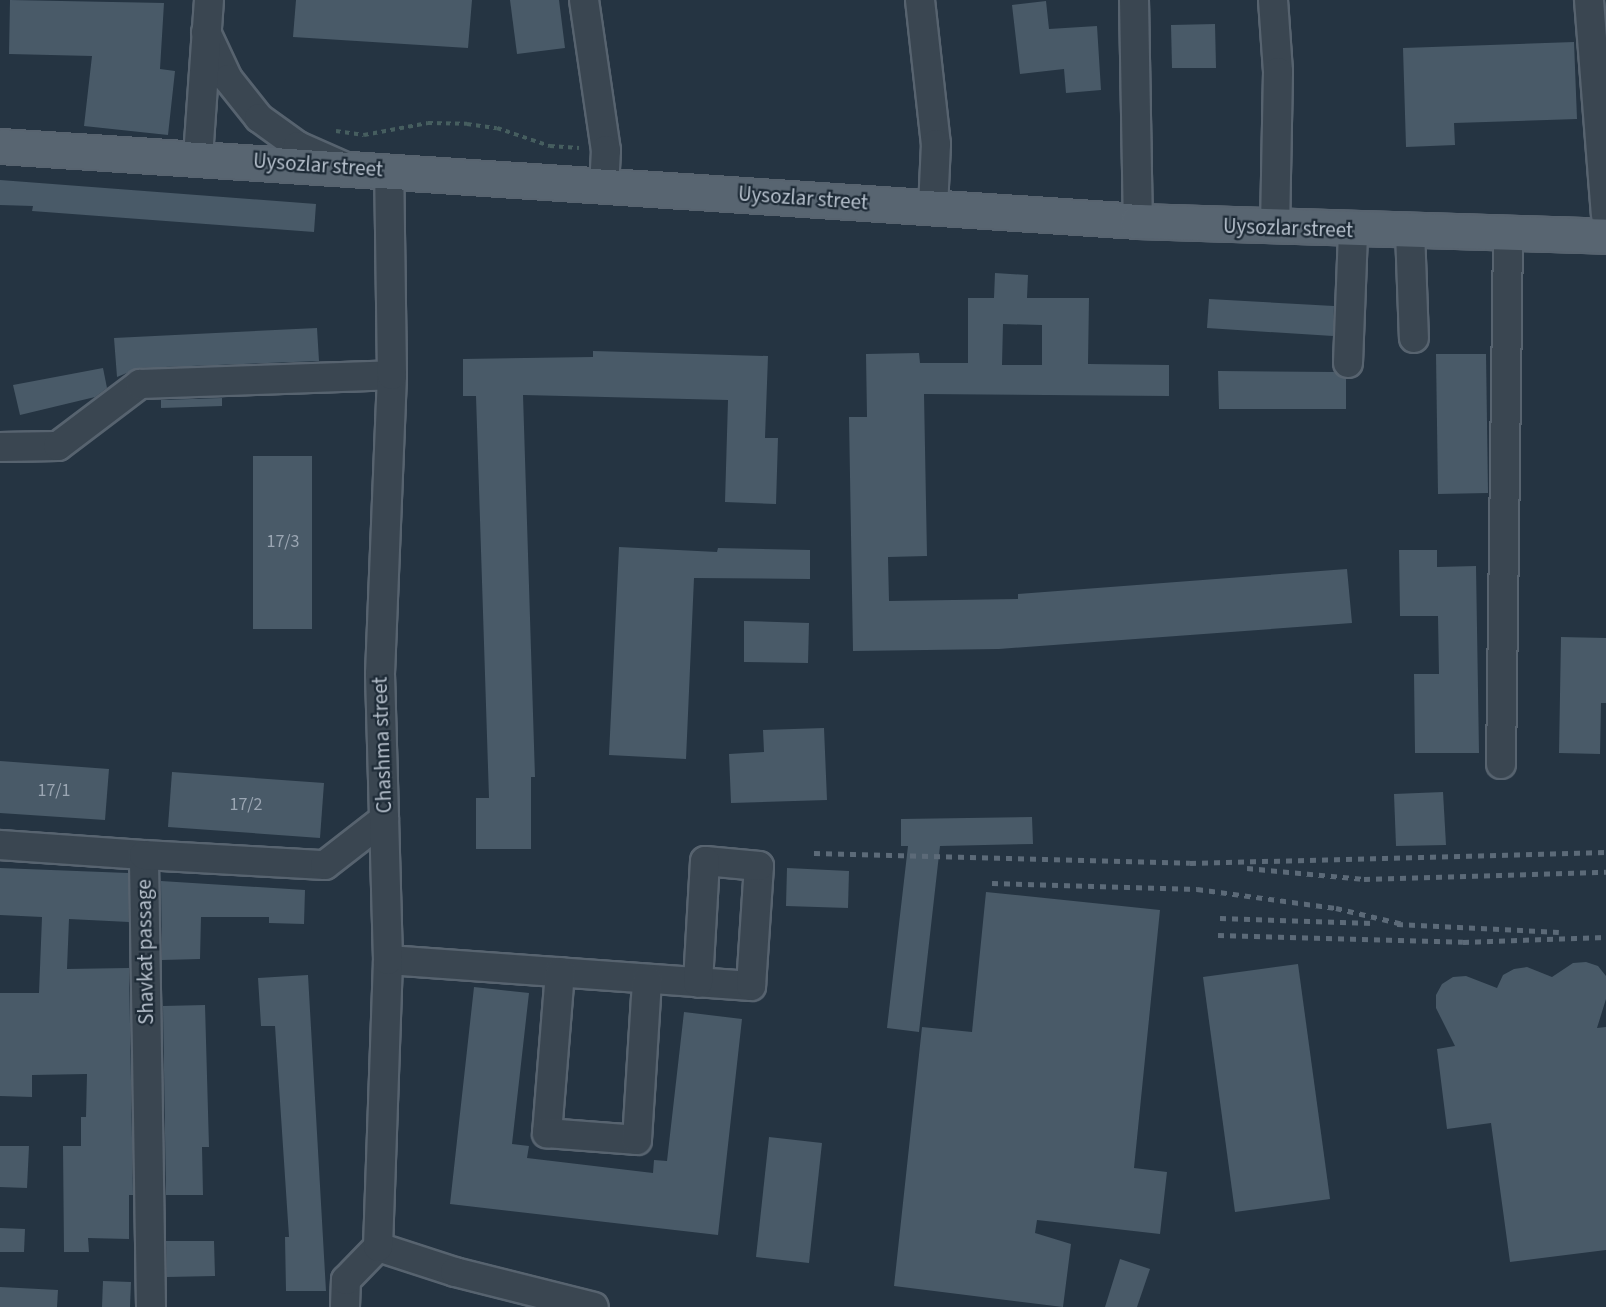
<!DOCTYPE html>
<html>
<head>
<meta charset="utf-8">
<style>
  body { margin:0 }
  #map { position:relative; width:1606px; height:1307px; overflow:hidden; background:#253442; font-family:"Source Sans 3",sans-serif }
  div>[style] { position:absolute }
  .building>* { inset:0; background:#495a68 }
  .path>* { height:4px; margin-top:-2px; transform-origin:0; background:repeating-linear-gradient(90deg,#465e5f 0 4.5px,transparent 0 9px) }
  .roads { filter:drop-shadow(2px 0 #57636f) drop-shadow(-2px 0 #57636f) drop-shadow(0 2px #57636f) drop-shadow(0 -2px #57636f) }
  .minor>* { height:28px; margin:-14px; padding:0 14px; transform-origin:14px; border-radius:14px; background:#3a4651 }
  .major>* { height:33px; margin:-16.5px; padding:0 16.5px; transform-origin:16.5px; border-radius:16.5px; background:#586571 }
  .rail>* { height:4.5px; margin-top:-2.25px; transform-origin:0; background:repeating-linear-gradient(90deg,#5c6a78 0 6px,transparent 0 12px) }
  span { translate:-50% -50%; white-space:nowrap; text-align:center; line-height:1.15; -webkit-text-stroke:4.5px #1e2b37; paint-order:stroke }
  .number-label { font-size:18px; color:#9ba6b3 }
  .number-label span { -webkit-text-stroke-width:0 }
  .street-label { font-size:21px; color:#b6c0cc }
</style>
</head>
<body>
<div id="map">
  <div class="building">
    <i style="clip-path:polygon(10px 0,164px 3px,160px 69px,175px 71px,168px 135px,84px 126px,92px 56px,9px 54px)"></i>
    <i style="clip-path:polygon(296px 0,472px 0,468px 48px,293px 37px)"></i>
    <i style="clip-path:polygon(510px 0,559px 0,565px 48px,517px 54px)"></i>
    <i style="clip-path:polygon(1046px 1px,1049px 29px,1097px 26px,1101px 90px,1066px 93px,1064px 69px,1020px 74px,1012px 5px)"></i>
    <i style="clip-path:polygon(1215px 24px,1216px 68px,1172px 68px,1171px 25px)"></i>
    <i style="clip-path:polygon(1574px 42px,1577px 119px,1454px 123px,1455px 145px,1406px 147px,1403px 48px)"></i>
    <i style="clip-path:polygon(0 180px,316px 204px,314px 232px,32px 211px,33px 206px,0 205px)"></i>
    <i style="clip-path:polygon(evenodd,995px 273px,1028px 275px,1027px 298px,1089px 298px,1088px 364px,1169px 365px,1169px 396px,924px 394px,927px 556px,888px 557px,889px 601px,1018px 599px,1018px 594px,1347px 569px,1352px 623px,999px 649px,853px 651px,849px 417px,867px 417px,866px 354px,919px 353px,920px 363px,968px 363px,968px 298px,994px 298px,995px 273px,1003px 324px,1042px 325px,1042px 365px,1002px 365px,1003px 324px)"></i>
    <i style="clip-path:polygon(1209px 299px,1334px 306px,1333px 336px,1207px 328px)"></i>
    <i style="clip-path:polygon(317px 328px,319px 361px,139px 368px,117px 377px,114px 338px)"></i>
    <i style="clip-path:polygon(593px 351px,768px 356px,765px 438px,778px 438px,776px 504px,725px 502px,728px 400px,523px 395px,535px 777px,531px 777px,531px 849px,476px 849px,476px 798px,489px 798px,476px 396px,463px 396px,463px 359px,593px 357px)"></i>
    <i style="clip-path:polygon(1436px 354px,1486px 354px,1488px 493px,1438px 494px)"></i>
    <i style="clip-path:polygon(103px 368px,107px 388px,95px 397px,20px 415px,13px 385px)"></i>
    <i style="clip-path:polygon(1218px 371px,1334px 372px,1346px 379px,1346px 409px,1219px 409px)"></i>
    <i style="clip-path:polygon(222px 398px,222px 406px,161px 408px,161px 400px)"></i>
    <i style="clip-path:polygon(253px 456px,312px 456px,312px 629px,253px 629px)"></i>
    <i style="clip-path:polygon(619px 547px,717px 552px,718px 548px,810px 550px,810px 579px,694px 578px,686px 759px,609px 755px)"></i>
    <i style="clip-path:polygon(1399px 550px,1437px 550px,1437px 567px,1476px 566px,1479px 753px,1415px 753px,1414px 674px,1439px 674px,1438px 616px,1400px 616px)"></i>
    <i style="clip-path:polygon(744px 621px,809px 623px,808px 663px,744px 662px)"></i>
    <i style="clip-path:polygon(1561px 637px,1606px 638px,1606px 703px,1601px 703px,1600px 754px,1559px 753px)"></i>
    <i style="clip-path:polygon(824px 728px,827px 800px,731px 803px,729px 754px,764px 752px,763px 730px)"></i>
    <i style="clip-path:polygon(0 761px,109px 769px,105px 820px,0 813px)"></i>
    <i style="clip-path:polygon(172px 772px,324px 783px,320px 838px,168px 827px)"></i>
    <i style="clip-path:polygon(1443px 792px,1446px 845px,1396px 846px,1394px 794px)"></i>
    <i style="clip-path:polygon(1032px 817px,1033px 844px,940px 846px,919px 1032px,887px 1028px,908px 846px,901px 846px,901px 819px)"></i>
    <i style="clip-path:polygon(0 868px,128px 873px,129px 922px,69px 919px,67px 969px,129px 968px,133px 1195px,129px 1195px,129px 1239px,88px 1238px,89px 1252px,64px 1252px,63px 1146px,81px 1146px,81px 1117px,86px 1117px,87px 1074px,32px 1075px,32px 1097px,0 1096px,0 993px,39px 993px,42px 917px,0 915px)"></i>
    <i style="clip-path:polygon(787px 868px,849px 871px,848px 908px,786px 906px)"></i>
    <i style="clip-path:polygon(161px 881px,305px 890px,304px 924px,269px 923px,269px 917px,201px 917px,200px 959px,162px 960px)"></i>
    <i style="clip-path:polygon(986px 892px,1160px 910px,1134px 1168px,1167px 1172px,1160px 1234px,1037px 1220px,1035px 1233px,1071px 1244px,1063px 1307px,894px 1286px,922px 1027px,972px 1032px)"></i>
    <i style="clip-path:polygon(1586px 962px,1598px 966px,1606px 976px,1606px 999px,1597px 1028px,1606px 1027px,1606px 1250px,1510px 1262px,1491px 1123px,1447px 1129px,1437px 1049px,1455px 1046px,1436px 1008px,1436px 995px,1442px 984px,1453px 977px,1466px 976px,1497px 988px,1503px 975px,1514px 969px,1527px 967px,1552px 977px,1573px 963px)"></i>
    <i style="clip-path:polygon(1298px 964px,1330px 1199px,1235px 1212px,1203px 977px)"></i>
    <i style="clip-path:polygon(308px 975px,326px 1291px,286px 1291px,285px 1237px,289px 1237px,275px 1026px,261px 1026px,258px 978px)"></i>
    <i style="clip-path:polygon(474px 987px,529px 993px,512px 1144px,529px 1146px,527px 1158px,653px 1173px,654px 1160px,667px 1161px,684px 1012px,742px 1019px,718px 1235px,450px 1204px)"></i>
    <i style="clip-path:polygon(205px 1005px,209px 1147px,202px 1147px,203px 1195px,166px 1195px,163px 1006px)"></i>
    <i style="clip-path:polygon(769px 1137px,822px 1143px,809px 1263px,756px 1257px)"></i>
    <i style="clip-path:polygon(0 1146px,29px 1146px,27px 1188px,0 1187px)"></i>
    <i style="clip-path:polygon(0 1228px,25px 1229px,24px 1252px,0 1252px)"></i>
    <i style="clip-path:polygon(166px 1241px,214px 1241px,215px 1276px,167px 1277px)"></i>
    <i style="clip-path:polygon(1120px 1259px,1150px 1269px,1137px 1307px,1105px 1307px)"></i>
    <i style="clip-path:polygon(103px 1281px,131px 1282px,130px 1307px,102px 1307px)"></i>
    <i style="clip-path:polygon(0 1287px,58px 1290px,57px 1307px,0 1307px)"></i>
  </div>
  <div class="path">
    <i style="left:336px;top:131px;width:28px;rotate:8deg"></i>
    <i style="left:364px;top:135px;width:65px;rotate:-10.6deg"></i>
    <i style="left:428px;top:123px;width:39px;rotate:1deg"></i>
    <i style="left:467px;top:124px;width:30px;rotate:8deg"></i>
    <i style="left:497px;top:128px;width:56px;rotate:18.8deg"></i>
    <i style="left:550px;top:146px;width:29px;rotate:4deg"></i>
  </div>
  <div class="roads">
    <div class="minor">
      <i style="left:584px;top:0;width:152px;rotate:81.7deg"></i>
      <i style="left:606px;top:150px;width:34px;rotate:93deg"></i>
      <i style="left:920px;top:0;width:145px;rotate:83.7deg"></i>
      <i style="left:936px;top:144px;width:63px;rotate:92.7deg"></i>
      <i style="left:1134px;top:0;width:221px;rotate:89deg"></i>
      <i style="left:1273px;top:0;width:72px;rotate:86deg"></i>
      <i style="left:1278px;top:72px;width:156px;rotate:91.1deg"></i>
      <i style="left:1589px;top:0;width:215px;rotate:85.5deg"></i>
      <i style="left:206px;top:32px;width:52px;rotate:64.9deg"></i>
      <i style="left:228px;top:79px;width:50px;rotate:51.5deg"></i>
      <i style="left:259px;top:118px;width:48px;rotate:35.7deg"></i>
      <i style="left:298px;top:146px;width:47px;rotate:23.8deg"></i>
      <i style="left:198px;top:157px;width:157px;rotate:-86deg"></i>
      <i style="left:1410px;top:231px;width:107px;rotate:87.9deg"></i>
      <i style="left:1348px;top:363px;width:133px;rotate:-87.8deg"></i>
      <i style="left:0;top:447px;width:58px;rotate:-1deg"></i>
      <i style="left:58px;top:446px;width:103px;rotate:-37.1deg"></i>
      <i style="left:140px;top:384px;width:252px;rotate:-2deg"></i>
      <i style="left:1501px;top:764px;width:531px;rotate:-89.24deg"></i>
      <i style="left:0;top:845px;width:144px;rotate:4deg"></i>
      <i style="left:388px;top:960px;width:364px;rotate:4.1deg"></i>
      <i style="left:751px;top:986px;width:120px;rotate:-86.2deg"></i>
      <i style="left:759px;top:866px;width:54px;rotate:-174.7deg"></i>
      <i style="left:705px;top:861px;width:122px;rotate:93.3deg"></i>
      <i style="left:560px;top:972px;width:162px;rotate:94.6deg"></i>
      <i style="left:547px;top:1133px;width:90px;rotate:4.4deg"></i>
      <i style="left:637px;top:1140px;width:161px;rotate:-86.4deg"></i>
      <i style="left:378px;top:1247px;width:81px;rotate:18deg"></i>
      <i style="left:455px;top:1272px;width:143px;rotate:14.1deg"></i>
      <i style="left:151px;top:1307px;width:452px;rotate:-90.9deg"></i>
      <i style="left:144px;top:855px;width:181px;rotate:3.2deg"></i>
      <i style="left:325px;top:865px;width:75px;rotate:-37.9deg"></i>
      <i style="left:345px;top:1307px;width:27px;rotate:-88deg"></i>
      <i style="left:346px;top:1280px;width:46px;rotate:-45.9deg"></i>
      <i style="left:378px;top:1247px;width:287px;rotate:-88deg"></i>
      <i style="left:388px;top:960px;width:286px;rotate:-91.6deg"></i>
      <i style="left:380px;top:674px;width:299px;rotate:-87.7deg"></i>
      <i style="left:392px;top:375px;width:205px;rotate:-90.8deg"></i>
    </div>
    <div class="major">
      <i style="left:0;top:146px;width:1140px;rotate:3.77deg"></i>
      <i style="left:1138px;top:221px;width:468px;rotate:1.8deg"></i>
    </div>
  </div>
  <div class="rail">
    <i style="left:814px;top:853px;width:376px;rotate:1.5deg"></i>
    <i style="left:1190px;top:863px;width:416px;rotate:-1.5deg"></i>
    <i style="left:1247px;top:868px;width:118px;rotate:5.4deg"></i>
    <i style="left:1364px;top:879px;width:242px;rotate:-1.7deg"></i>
    <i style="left:992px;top:883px;width:205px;rotate:1.7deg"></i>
    <i style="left:1197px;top:889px;width:140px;rotate:7.8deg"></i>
    <i style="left:1336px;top:908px;width:69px;rotate:13.4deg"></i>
    <i style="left:1220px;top:918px;width:153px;rotate:1.9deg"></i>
    <i style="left:1397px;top:924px;width:162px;rotate:2.8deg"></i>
    <i style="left:1218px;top:935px;width:245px;rotate:1.6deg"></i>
    <i style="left:1463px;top:942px;width:143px;rotate:-2deg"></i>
  </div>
  <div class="number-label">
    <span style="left:283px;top:542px">17/3</span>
    <span style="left:54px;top:791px">17/1</span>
    <span style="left:246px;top:805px">17/2</span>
  </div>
  <div class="street-label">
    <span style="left:318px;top:165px;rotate:4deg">Uysozlar street</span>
    <span style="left:803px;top:198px;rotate:4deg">Uysozlar street</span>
    <span style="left:1288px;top:228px;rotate:2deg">Uysozlar street</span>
    <span style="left:382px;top:745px;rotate:-92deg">Chashma street</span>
    <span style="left:145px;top:952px;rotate:-91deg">Shavkat passage</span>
  </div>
</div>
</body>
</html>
